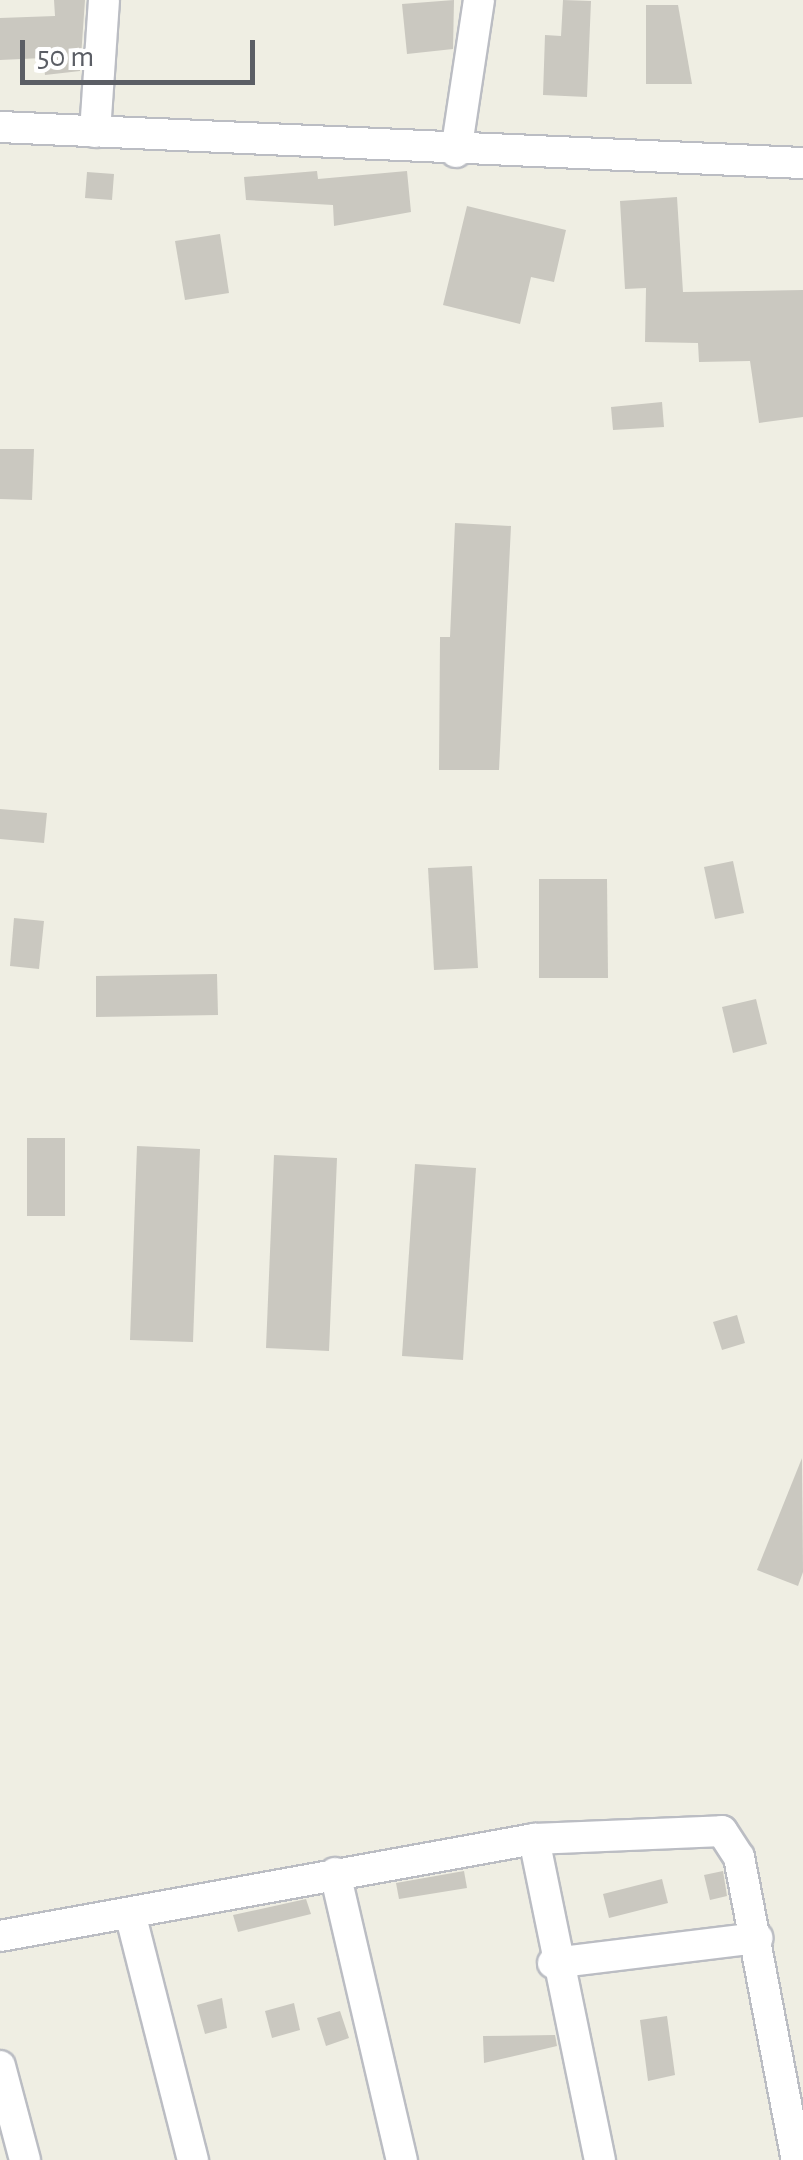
<!DOCTYPE html>
<html>
<head>
<meta charset="utf-8">
<style>
  body { margin:0 }
  #map { position:relative; width:803px; height:2160px; overflow:hidden; background:#efeee3; font-family:"Alegreya Sans",sans-serif }
  div>[style] { position:absolute }
  .building>* { inset:0; background:#cac8c0 }
  .roads { filter:drop-shadow(2px 0 #bbbdc3) drop-shadow(-2px 0 #bbbdc3) drop-shadow(0 2px #bbbdc3) drop-shadow(0 -2px #bbbdc3) }
  .street>* { height:30px; margin:-15px; padding:0 15px; transform-origin:15px; border-radius:15px; background:#fff }
  span { translate:-50% -50%; white-space:nowrap; text-align:center; line-height:1.15; -webkit-text-stroke:10px #fff; paint-order:stroke }
  .scale { position:absolute; left:20px; top:40px; width:235px; height:45px; box-sizing:border-box; border:5px solid #5b5e65; border-top:0; padding-left:12px; font-size:30px; line-height:35px; white-space:nowrap; color:#5b5e65; -webkit-text-stroke:8px #fff; paint-order:stroke }
</style>
</head>
<body>
<div id="map">
  <div class="building">
    <i style="clip-path:polygon(54px 0,85px 0,80px 71px,45px 75px,43px 58px,0 60px,0 18px,55px 16px)"></i>
    <i style="clip-path:polygon(454px 0,453px 49px,407px 54px,402px 4px)"></i>
    <i style="clip-path:polygon(563px 0,591px 1px,587px 97px,543px 95px,545px 35px,561px 36px)"></i>
    <i style="clip-path:polygon(646px 5px,678px 5px,692px 84px,646px 84px)"></i>
    <i style="clip-path:polygon(317px 171px,318px 179px,407px 171px,411px 212px,334px 226px,333px 205px,246px 200px,244px 177px)"></i>
    <i style="clip-path:polygon(87px 172px,114px 174px,112px 200px,85px 198px)"></i>
    <i style="clip-path:polygon(677px 197px,683px 292px,803px 290px,803px 417px,759px 423px,750px 361px,699px 362px,698px 343px,645px 342px,646px 288px,625px 289px,620px 201px)"></i>
    <i style="clip-path:polygon(467px 206px,566px 230px,554px 282px,531px 277px,520px 324px,443px 305px)"></i>
    <i style="clip-path:polygon(220px 234px,229px 293px,185px 300px,175px 241px)"></i>
    <i style="clip-path:polygon(662px 402px,664px 427px,613px 430px,611px 407px)"></i>
    <i style="clip-path:polygon(0 449px,34px 449px,32px 500px,0 499px)"></i>
    <i style="clip-path:polygon(455px 523px,511px 526px,499px 770px,439px 770px,440px 637px,450px 637px)"></i>
    <i style="clip-path:polygon(0 809px,47px 813px,44px 843px,0 839px)"></i>
    <i style="clip-path:polygon(733px 861px,744px 913px,715px 919px,704px 867px)"></i>
    <i style="clip-path:polygon(472px 866px,478px 968px,434px 970px,428px 868px)"></i>
    <i style="clip-path:polygon(539px 879px,607px 879px,608px 978px,539px 978px)"></i>
    <i style="clip-path:polygon(14px 918px,44px 921px,39px 969px,10px 966px)"></i>
    <i style="clip-path:polygon(217px 974px,218px 1015px,96px 1017px,96px 976px)"></i>
    <i style="clip-path:polygon(756px 999px,767px 1044px,733px 1053px,722px 1007px)"></i>
    <i style="clip-path:polygon(27px 1138px,65px 1138px,65px 1216px,27px 1216px)"></i>
    <i style="clip-path:polygon(137px 1146px,200px 1149px,193px 1342px,130px 1340px)"></i>
    <i style="clip-path:polygon(274px 1155px,337px 1158px,329px 1351px,266px 1348px)"></i>
    <i style="clip-path:polygon(415px 1164px,476px 1168px,463px 1360px,402px 1356px)"></i>
    <i style="clip-path:polygon(737px 1315px,745px 1343px,722px 1350px,713px 1322px)"></i>
    <i style="clip-path:polygon(802px 1458px,803px 1572px,798px 1586px,757px 1570px)"></i>
    <i style="clip-path:polygon(464px 1871px,467px 1888px,399px 1899px,396px 1883px)"></i>
    <i style="clip-path:polygon(723px 1871px,727px 1896px,710px 1900px,704px 1875px)"></i>
    <i style="clip-path:polygon(662px 1879px,668px 1903px,609px 1918px,603px 1894px)"></i>
    <i style="clip-path:polygon(306px 1899px,311px 1914px,238px 1932px,233px 1915px)"></i>
    <i style="clip-path:polygon(222px 1998px,227px 2028px,205px 2034px,197px 2005px)"></i>
    <i style="clip-path:polygon(294px 2003px,300px 2030px,272px 2038px,265px 2011px)"></i>
    <i style="clip-path:polygon(340px 2011px,349px 2038px,326px 2046px,317px 2018px)"></i>
    <i style="clip-path:polygon(667px 2016px,675px 2075px,648px 2081px,640px 2020px)"></i>
    <i style="clip-path:polygon(555px 2035px,557px 2046px,484px 2063px,483px 2036px)"></i>
  </div>
  <div class="roads">
    <div class="street">
      <i style="left:0;top:127px;width:804px;rotate:2.57deg"></i>
      <i style="left:95px;top:132px;width:132px;rotate:-86.1deg"></i>
      <i style="left:456px;top:152px;width:154px;rotate:-81.4deg"></i>
      <i style="left:534px;top:1839px;width:328px;rotate:78.4deg"></i>
      <i style="left:335px;top:1873px;width:295px;rotate:76.9deg"></i>
      <i style="left:130px;top:1913px;width:255px;rotate:75.7deg"></i>
      <i style="left:0;top:1936px;width:543px;rotate:-10.3deg"></i>
      <i style="left:534px;top:1839px;width:188px;rotate:-2.4deg"></i>
      <i style="left:722px;top:1831px;width:31px;rotate:57deg"></i>
      <i style="left:739px;top:1857px;width:309px;rotate:79.2deg"></i>
      <i style="left:553px;top:1963px;width:206px;rotate:-7deg"></i>
      <i style="left:0;top:2066px;width:97px;rotate:75.1deg"></i>
    </div>
  </div>
  <div class="scale">50 m</div>
</div>
</body>
</html>
